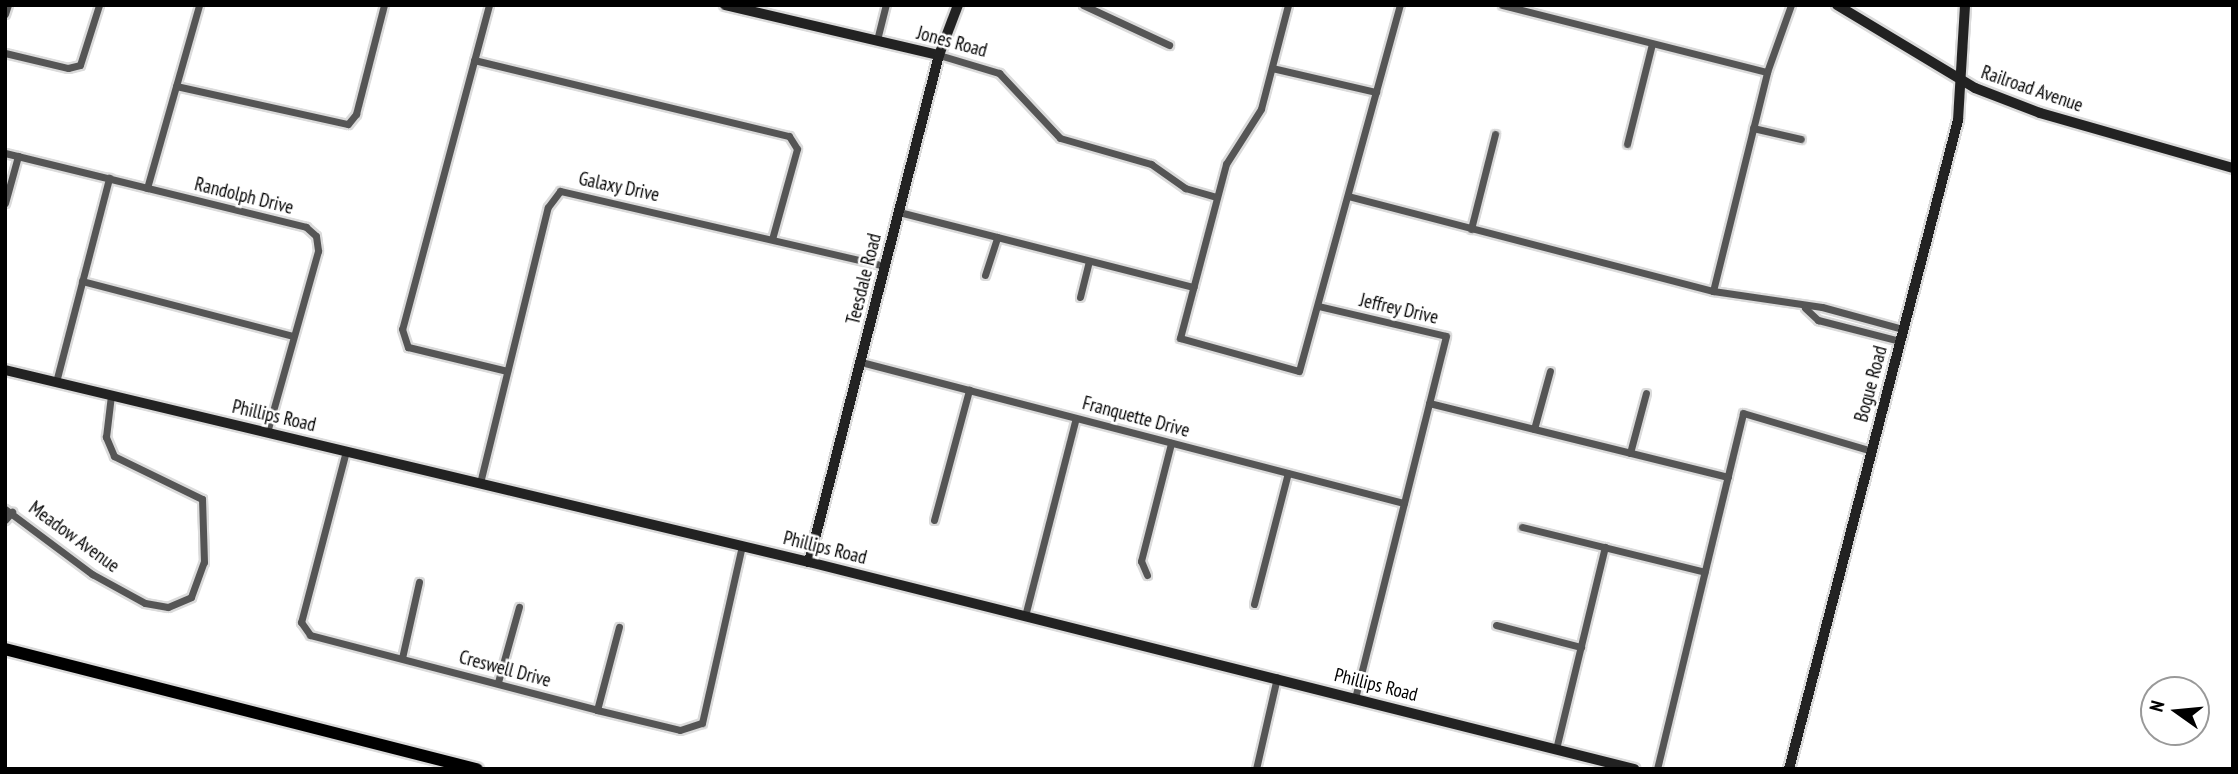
<!DOCTYPE html>
<html>
<head>
<meta charset="utf-8">
<style>
  body { margin:0 }
  #map { position:relative; width:2238px; height:774px; overflow:hidden; background:#fff; font-family:"PT Sans Narrow",sans-serif }
  div>[style] { position:absolute }
  .roads { filter:drop-shadow(2px 0 #dbdbdb) drop-shadow(-2px 0 #dbdbdb) drop-shadow(0 2px #dbdbdb) drop-shadow(0 -2px #dbdbdb) }
  .street>* { height:7px; margin:-3.5px; padding:0 3.5px; transform-origin:3.5px; border-radius:3.5px; background:#555 }
  .secondary>* { height:10px; margin:-5px; padding:0 5px; transform-origin:5px; border-radius:5px; background:#222 }
  .highway>* { height:12px; margin:-6px; padding:0 6px; transform-origin:6px; border-radius:6px; background:#000 }
  span { translate:-50% -50%; white-space:nowrap; text-align:center; line-height:1.15; -webkit-text-stroke:5px #fff; paint-order:stroke }
  .street-label { font-size:19px; color:#000 }
  .frame { position:absolute; inset:0; border:7px solid #000; pointer-events:none }
  .north { position:absolute; left:2140px; top:676px; width:70px; height:70px; box-sizing:border-box; background:#fff; border:2px solid #999; border-radius:50%; rotate:285deg; font-size:19px; font-weight:700; line-height:28px; text-align:center; color:#000 }
  .north::after { content:''; display:block; margin:auto; width:24px; height:32px; background:#000; clip-path:polygon(50% 0,100% 100%,50% 72%,0 100%) }
</style>
</head>
<body>
<div id="map">
  <div class="roads">
    <div class="street">
      <i style="left:489px;top:5px;width:335px;rotate:105deg"></i>
      <i style="left:402px;top:329px;width:19px;rotate:72deg"></i>
      <i style="left:408px;top:347px;width:102px;rotate:13.6deg"></i>
      <i style="left:1083px;top:5px;width:95px;rotate:24.9deg"></i>
      <i style="left:1288px;top:5px;width:107px;rotate:104.6deg"></i>
      <i style="left:1261px;top:109px;width:65px;rotate:122.5deg"></i>
      <i style="left:1226px;top:164px;width:180px;rotate:104.8deg"></i>
      <i style="left:1180px;top:338px;width:123px;rotate:15.5deg"></i>
      <i style="left:1299px;top:371px;width:380px;rotate:-74.6deg"></i>
      <i style="left:1502px;top:5px;width:273px;rotate:14.2deg"></i>
      <i style="left:5px;top:14px;width:9px;rotate:-72deg"></i>
      <i style="left:877px;top:40px;width:36px;rotate:-76deg"></i>
      <i style="left:5px;top:53px;width:65px;rotate:13.4deg"></i>
      <i style="left:68px;top:68px;width:12px;rotate:-14deg"></i>
      <i style="left:80px;top:65px;width:63px;rotate:-72.4deg"></i>
      <i style="left:939px;top:55px;width:63px;rotate:16.7deg"></i>
      <i style="left:999px;top:73px;width:89px;rotate:46.8deg"></i>
      <i style="left:1060px;top:138px;width:95px;rotate:15.9deg"></i>
      <i style="left:1151px;top:164px;width:42px;rotate:35.2deg"></i>
      <i style="left:1185px;top:188px;width:33px;rotate:16deg"></i>
      <i style="left:474px;top:60px;width:324px;rotate:13.6deg"></i>
      <i style="left:789px;top:136px;width:15px;rotate:58deg"></i>
      <i style="left:797px;top:149px;width:93px;rotate:105.5deg"></i>
      <i style="left:1272px;top:68px;width:107px;rotate:13deg"></i>
      <i style="left:176px;top:86px;width:176px;rotate:12.5deg"></i>
      <i style="left:348px;top:124px;width:13px;rotate:-51deg"></i>
      <i style="left:356px;top:114px;width:113px;rotate:-75.6deg"></i>
      <i style="left:1753px;top:128px;width:49px;rotate:12.9deg"></i>
      <i style="left:1627px;top:144px;width:103px;rotate:-76deg"></i>
      <i style="left:5px;top:153px;width:310px;rotate:13.8deg"></i>
      <i style="left:306px;top:227px;width:13px;rotate:42deg"></i>
      <i style="left:316px;top:236px;width:15px;rotate:82deg"></i>
      <i style="left:318px;top:251px;width:188px;rotate:105.7deg"></i>
      <i style="left:147px;top:188px;width:190px;rotate:-74.1deg"></i>
      <i style="left:1348px;top:196px;width:377px;rotate:14.6deg"></i>
      <i style="left:1713px;top:291px;width:110px;rotate:8.4deg"></i>
      <i style="left:1822px;top:307px;width:84px;rotate:15.2deg"></i>
      <i style="left:5px;top:203px;width:49px;rotate:-74.5deg"></i>
      <i style="left:899px;top:212px;width:304px;rotate:14.3deg"></i>
      <i style="left:1471px;top:229px;width:98px;rotate:-75.8deg"></i>
      <i style="left:985px;top:275px;width:40px;rotate:-72deg"></i>
      <i style="left:82px;top:281px;width:218px;rotate:14.6deg"></i>
      <i style="left:1713px;top:291px;width:226px;rotate:-76.1deg"></i>
      <i style="left:1767px;top:72px;width:71px;rotate:-70.3deg"></i>
      <i style="left:1080px;top:297px;width:37px;rotate:-76deg"></i>
      <i style="left:1318px;top:306px;width:131px;rotate:13.2deg"></i>
      <i style="left:1446px;top:336px;width:372px;rotate:104.1deg"></i>
      <i style="left:1805px;top:308px;width:18px;rotate:43deg"></i>
      <i style="left:1818px;top:320px;width:85px;rotate:14.4deg"></i>
      <i style="left:861px;top:362px;width:561px;rotate:14.56deg"></i>
      <i style="left:56px;top:382px;width:211px;rotate:-75.4deg"></i>
      <i style="left:1429px;top:403px;width:308px;rotate:13.9deg"></i>
      <i style="left:1534px;top:429px;width:60px;rotate:-74.6deg"></i>
      <i style="left:346px;top:451px;width:177px;rotate:104.7deg"></i>
      <i style="left:301px;top:622px;width:16px;rotate:55deg"></i>
      <i style="left:310px;top:635px;width:297px;rotate:14.6deg"></i>
      <i style="left:597px;top:710px;width:85px;rotate:13.5deg"></i>
      <i style="left:680px;top:730px;width:23px;rotate:-18deg"></i>
      <i style="left:702px;top:723px;width:181px;rotate:-77.3deg"></i>
      <i style="left:1630px;top:453px;width:62px;rotate:-75.1deg"></i>
      <i style="left:480px;top:483px;width:284px;rotate:-76.2deg"></i>
      <i style="left:548px;top:207px;width:20px;rotate:-53deg"></i>
      <i style="left:560px;top:191px;width:334px;rotate:13deg"></i>
      <i style="left:5px;top:509px;width:109px;rotate:36.8deg"></i>
      <i style="left:92px;top:574px;width:60px;rotate:28.7deg"></i>
      <i style="left:145px;top:603px;width:23px;rotate:10deg"></i>
      <i style="left:168px;top:607px;width:25px;rotate:-23deg"></i>
      <i style="left:191px;top:597px;width:37px;rotate:-70deg"></i>
      <i style="left:204px;top:562px;width:63px;rotate:-91.8deg"></i>
      <i style="left:202px;top:499px;width:98px;rotate:-154deg"></i>
      <i style="left:114px;top:456px;width:21px;rotate:-113deg"></i>
      <i style="left:106px;top:437px;width:42px;rotate:-83.2deg"></i>
      <i style="left:5px;top:520px;width:11px;rotate:-49deg"></i>
      <i style="left:934px;top:520px;width:135px;rotate:-74.9deg"></i>
      <i style="left:1522px;top:527px;width:188px;rotate:13.8deg"></i>
      <i style="left:1147px;top:575px;width:15px;rotate:-113deg"></i>
      <i style="left:1141px;top:561px;width:122px;rotate:-75.7deg"></i>
      <i style="left:1254px;top:604px;width:135px;rotate:-75.5deg"></i>
      <i style="left:1025px;top:616px;width:204px;rotate:-75.6deg"></i>
      <i style="left:1496px;top:625px;width:88px;rotate:14.5deg"></i>
      <i style="left:402px;top:658px;width:78px;rotate:-77.4deg"></i>
      <i style="left:498px;top:682px;width:78px;rotate:-74.4deg"></i>
      <i style="left:597px;top:710px;width:86px;rotate:-75.2deg"></i>
      <i style="left:1556px;top:749px;width:208px;rotate:-76.4deg"></i>
      <i style="left:1256px;top:769px;width:94px;rotate:-77.1deg"></i>
      <i style="left:1657px;top:769px;width:366px;rotate:-76.4deg"></i>
      <i style="left:1743px;top:413px;width:134px;rotate:16.4deg"></i>
    </div>
    <div class="secondary">
      <i style="left:725px;top:5px;width:220px;rotate:13.2deg"></i>
      <i style="left:1837px;top:5px;width:161px;rotate:31deg"></i>
      <i style="left:1975px;top:88px;width:70px;rotate:21deg"></i>
      <i style="left:2040px;top:113px;width:201px;rotate:15.9deg"></i>
      <i style="left:5px;top:370px;width:827px;rotate:13.43deg"></i>
      <i style="left:809px;top:562px;width:851px;rotate:14.09deg"></i>
      <i style="left:809px;top:562px;width:523px;rotate:-75.62deg"></i>
      <i style="left:939px;top:55px;width:53px;rotate:-69.2deg"></i>
      <i style="left:1789px;top:769px;width:671px;rotate:-75.4deg"></i>
      <i style="left:1958px;top:120px;width:115px;rotate:-86.5deg"></i>
    </div>
    <div class="highway">
      <i style="left:5px;top:649px;width:487px;rotate:14.3deg"></i>
    </div>
  </div>
  <div class="street-label">
    <span style="left:952px;top:42px;rotate:15deg">Jones Road</span>
    <span style="left:2032px;top:89px;rotate:19deg">Railroad Avenue</span>
    <span style="left:619px;top:187px;rotate:12deg">Galaxy Drive</span>
    <span style="left:244px;top:196px;rotate:14deg">Randolph Drive</span>
    <span style="left:864px;top:279px;rotate:-76deg">Teesdale Road</span>
    <span style="left:1399px;top:309px;rotate:13deg">Jeffrey Drive</span>
    <span style="left:1871px;top:384px;rotate:-75deg">Bogue Road</span>
    <span style="left:274px;top:416px;rotate:13deg">Phillips Road</span>
    <span style="left:1136px;top:417px;rotate:15deg">Franquette Drive</span>
    <span style="left:74px;top:537px;rotate:36deg">Meadow Avenue</span>
    <span style="left:825px;top:548px;rotate:14deg">Phillips Road</span>
    <span style="left:505px;top:669px;rotate:15deg">Creswell Drive</span>
    <span style="left:1376px;top:685px;rotate:14deg">Phillips Road</span>
  </div>
  <div class="frame"></div>
  <div class="north">N</div>
</div>
</body>
</html>
